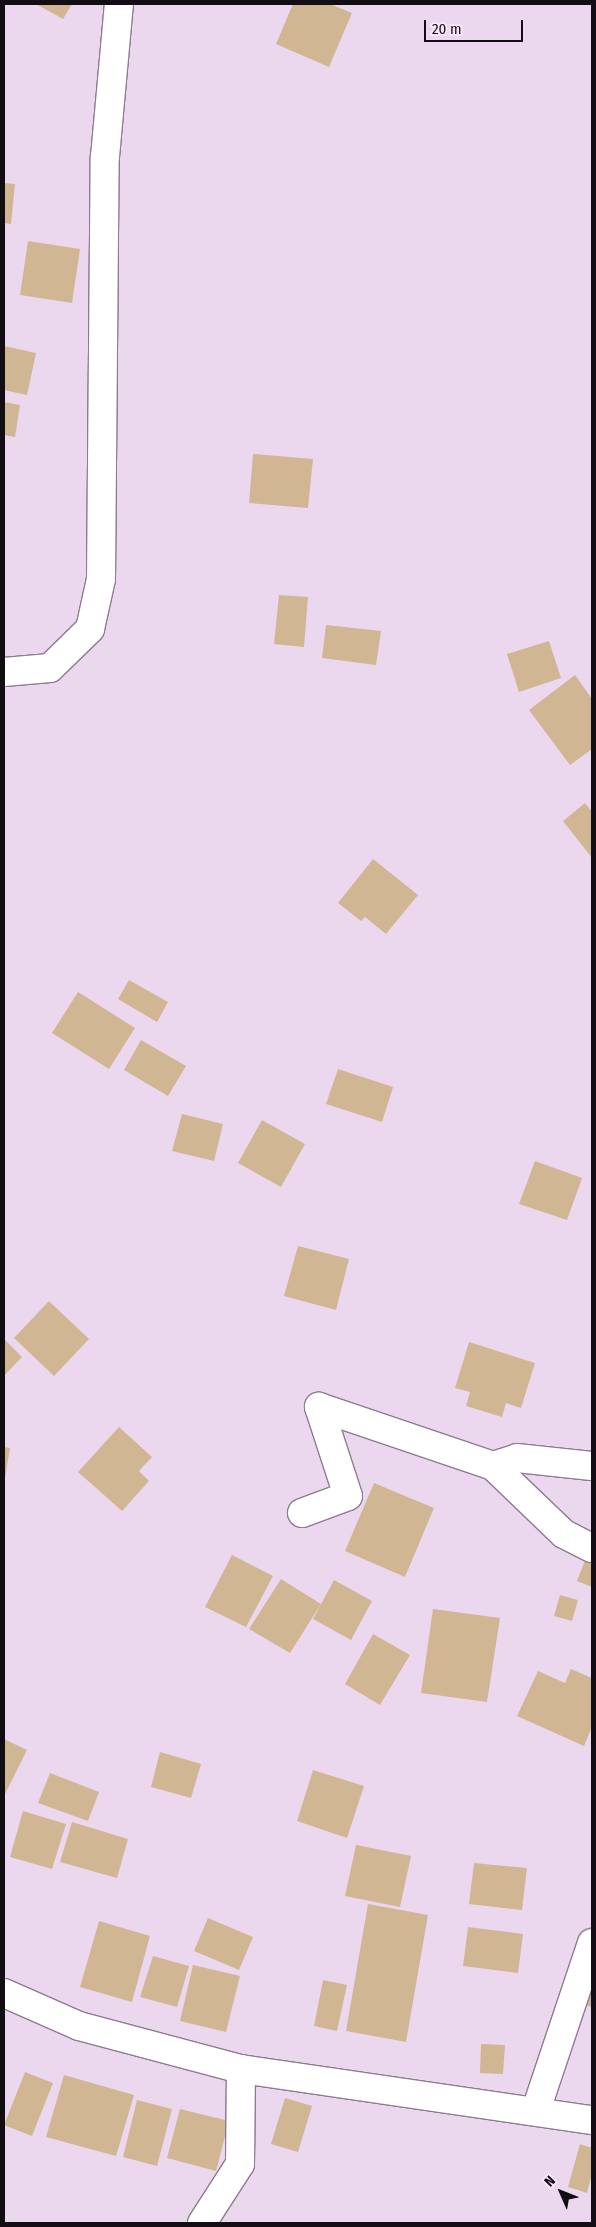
<!DOCTYPE html>
<html>
<head>
<meta charset="utf-8">
<style>
  body { margin:0 }
  #map { position:relative; width:596px; height:2227px; overflow:hidden; background:#ecd8ee; font-family:"Fira Sans Condensed",sans-serif }
  div>[style] { position:absolute }
  .building>* { inset:0; background:#d1b694 }
  .roads { filter:drop-shadow(1px 0 #8d7b8f) drop-shadow(-1px 0 #8d7b8f) drop-shadow(0 1px #8d7b8f) drop-shadow(0 -1px #8d7b8f) }
  .street>* { height:28px; margin:-14px; padding:0 14px; transform-origin:14px; border-radius:14px; background:#fff }
  .secondary>* { height:28px; margin:-14px; padding:0 14px; transform-origin:14px; border-radius:14px; background:#fff }
  span { translate:-50% -50%; white-space:nowrap; text-align:center; line-height:1.15; -webkit-text-stroke:4px #f9e5fb; paint-order:stroke }
  .frame { position:absolute; inset:0; border:5px solid #120c13; pointer-events:none }
  .north { position:absolute; left:536px; top:2167px; width:50px; height:50px; -webkit-text-stroke:4px #f9e5fb; paint-order:stroke; rotate:314deg; font-size:14px; font-weight:700; line-height:20px; text-align:center; color:#120c13 }
  .north::after { content:''; display:block; margin:auto; width:18px; height:22px; background:#120c13; clip-path:polygon(50% 0,100% 100%,50% 72%,0 100%) }
  .scale { position:absolute; left:424px; top:20px; width:99px; height:22px; box-sizing:border-box; border:2px solid #120c13; border-top:0; padding-left:6px; font-size:15px; line-height:18px; white-space:nowrap; color:#120c13; -webkit-text-stroke:4px #f9e5fb; paint-order:stroke }
</style>
</head>
<body>
<div id="map">
  <div class="building">
    <i style="clip-path:polygon(36px 4px,72px 4px,63px 19px)"></i>
    <i style="clip-path:polygon(293px 4px,330px 4px,352px 13px,329px 67px,276px 44px)"></i>
    <i style="clip-path:polygon(4px 183px,15px 184px,11px 224px,4px 223px)"></i>
    <i style="clip-path:polygon(28px 241px,80px 249px,72px 303px,20px 295px)"></i>
    <i style="clip-path:polygon(4px 346px,36px 353px,27px 395px,4px 390px)"></i>
    <i style="clip-path:polygon(4px 402px,20px 405px,15px 437px,4px 435px)"></i>
    <i style="clip-path:polygon(253px 454px,313px 459px,308px 508px,249px 503px)"></i>
    <i style="clip-path:polygon(279px 595px,308px 597px,304px 647px,274px 644px)"></i>
    <i style="clip-path:polygon(326px 625px,381px 631px,376px 665px,322px 658px)"></i>
    <i style="clip-path:polygon(549px 641px,561px 678px,519px 692px,507px 654px)"></i>
    <i style="clip-path:polygon(575px 675px,592px 699px,592px 749px,570px 765px,529px 710px)"></i>
    <i style="clip-path:polygon(585px 803px,592px 812px,592px 858px,563px 821px)"></i>
    <i style="clip-path:polygon(373px 859px,418px 895px,386px 934px,365px 917px,361px 921px,338px 903px)"></i>
    <i style="clip-path:polygon(129px 980px,168px 1002px,157px 1022px,118px 999px)"></i>
    <i style="clip-path:polygon(78px 992px,135px 1028px,109px 1069px,52px 1033px)"></i>
    <i style="clip-path:polygon(141px 1040px,186px 1066px,168px 1096px,124px 1070px)"></i>
    <i style="clip-path:polygon(338px 1069px,393px 1087px,382px 1122px,326px 1104px)"></i>
    <i style="clip-path:polygon(182px 1114px,223px 1124px,214px 1161px,172px 1151px)"></i>
    <i style="clip-path:polygon(262px 1120px,305px 1144px,281px 1187px,238px 1163px)"></i>
    <i style="clip-path:polygon(535px 1161px,582px 1178px,567px 1220px,519px 1204px)"></i>
    <i style="clip-path:polygon(298px 1246px,349px 1259px,336px 1310px,284px 1296px)"></i>
    <i style="clip-path:polygon(49px 1301px,89px 1339px,54px 1376px,14px 1338px)"></i>
    <i style="clip-path:polygon(4px 1339px,22px 1357px,4px 1376px)"></i>
    <i style="clip-path:polygon(469px 1342px,535px 1363px,521px 1408px,506px 1403px,502px 1417px,466px 1406px,470px 1392px,455px 1388px)"></i>
    <i style="clip-path:polygon(119px 1427px,152px 1457px,139px 1471px,149px 1481px,122px 1511px,78px 1472px)"></i>
    <i style="clip-path:polygon(4px 1447px,10px 1448px,5px 1478px,4px 1478px)"></i>
    <i style="clip-path:polygon(374px 1483px,434px 1508px,405px 1577px,345px 1551px)"></i>
    <i style="clip-path:polygon(232px 1555px,273px 1576px,246px 1627px,205px 1607px)"></i>
    <i style="clip-path:polygon(587px 1555px,592px 1557px,592px 1587px,577px 1581px)"></i>
    <i style="clip-path:polygon(281px 1579px,321px 1604px,290px 1653px,249px 1629px)"></i>
    <i style="clip-path:polygon(334px 1580px,372px 1601px,351px 1640px,313px 1619px)"></i>
    <i style="clip-path:polygon(560px 1595px,578px 1600px,572px 1621px,554px 1616px)"></i>
    <i style="clip-path:polygon(433px 1609px,500px 1618px,487px 1702px,421px 1693px)"></i>
    <i style="clip-path:polygon(373px 1634px,410px 1655px,380px 1705px,345px 1684px)"></i>
    <i style="clip-path:polygon(571px 1669px,592px 1678px,592px 1727px,584px 1746px,517px 1716px,538px 1671px,565px 1683px)"></i>
    <i style="clip-path:polygon(4px 1739px,27px 1750px,4px 1796px)"></i>
    <i style="clip-path:polygon(160px 1752px,201px 1764px,191px 1798px,151px 1787px)"></i>
    <i style="clip-path:polygon(313px 1770px,364px 1786px,347px 1838px,297px 1821px)"></i>
    <i style="clip-path:polygon(50px 1773px,99px 1792px,88px 1821px,38px 1803px)"></i>
    <i style="clip-path:polygon(23px 1811px,66px 1824px,52px 1869px,10px 1857px)"></i>
    <i style="clip-path:polygon(72px 1822px,128px 1839px,117px 1878px,60px 1862px)"></i>
    <i style="clip-path:polygon(356px 1845px,411px 1856px,400px 1907px,345px 1896px)"></i>
    <i style="clip-path:polygon(474px 1863px,527px 1868px,522px 1910px,469px 1904px)"></i>
    <i style="clip-path:polygon(368px 1904px,428px 1915px,406px 2042px,346px 2031px)"></i>
    <i style="clip-path:polygon(208px 1918px,253px 1937px,239px 1970px,194px 1951px)"></i>
    <i style="clip-path:polygon(99px 1921px,150px 1936px,132px 2002px,80px 1987px)"></i>
    <i style="clip-path:polygon(468px 1927px,523px 1934px,518px 1973px,463px 1966px)"></i>
    <i style="clip-path:polygon(153px 1956px,189px 1966px,177px 2007px,140px 1997px)"></i>
    <i style="clip-path:polygon(193px 1965px,240px 1976px,226px 2032px,180px 2021px)"></i>
    <i style="clip-path:polygon(323px 1980px,347px 1985px,337px 2031px,314px 2026px)"></i>
    <i style="clip-path:polygon(592px 1983px,592px 2007px,585px 2005px)"></i>
    <i style="clip-path:polygon(481px 2044px,505px 2045px,503px 2074px,480px 2073px)"></i>
    <i style="clip-path:polygon(25px 2072px,53px 2083px,32px 2136px,4px 2125px)"></i>
    <i style="clip-path:polygon(64px 2075px,134px 2095px,116px 2156px,46px 2137px)"></i>
    <i style="clip-path:polygon(285px 2098px,312px 2106px,298px 2152px,271px 2144px)"></i>
    <i style="clip-path:polygon(137px 2100px,172px 2109px,157px 2166px,123px 2157px)"></i>
    <i style="clip-path:polygon(180px 2109px,229px 2121px,216px 2171px,167px 2158px)"></i>
    <i style="clip-path:polygon(580px 2144px,592px 2148px,592px 2174px,587px 2193px,568px 2187px)"></i>
  </div>
  <div class="roads">
    <div class="street">
      <i style="left:4px;top:672px;width:46px;rotate:-5deg"></i>
      <i style="left:50px;top:668px;width:56px;rotate:-44.3deg"></i>
      <i style="left:90px;top:629px;width:51px;rotate:-77.6deg"></i>
      <i style="left:101px;top:579px;width:422px;rotate:-89.5deg"></i>
      <i style="left:105px;top:157px;width:154px;rotate:-84.8deg"></i>
      <i style="left:319px;top:1407px;width:184px;rotate:18.7deg"></i>
      <i style="left:493px;top:1466px;width:98px;rotate:43.8deg"></i>
      <i style="left:564px;top:1534px;width:31px;rotate:27deg"></i>
      <i style="left:493px;top:1466px;width:25px;rotate:-18deg"></i>
      <i style="left:517px;top:1458px;width:75px;rotate:6.1deg"></i>
      <i style="left:302px;top:1513px;width:49px;rotate:-20.3deg"></i>
      <i style="left:348px;top:1496px;width:94px;rotate:-108deg"></i>
      <i style="left:536px;top:2110px;width:176px;rotate:-71.5deg"></i>
      <i style="left:202px;top:2223px;width:70px;rotate:-57.2deg"></i>
      <i style="left:240px;top:2164px;width:95px;rotate:-89.4deg"></i>
    </div>
    <div class="secondary">
      <i style="left:4px;top:1993px;width:82px;rotate:23.7deg"></i>
      <i style="left:79px;top:2026px;width:168px;rotate:14.9deg"></i>
      <i style="left:241px;top:2069px;width:355px;rotate:8.3deg"></i>
    </div>
  </div>
  <div class="frame"></div>
  <div class="north">N</div>
  <div class="scale">20 m</div>
</div>
</body>
</html>
